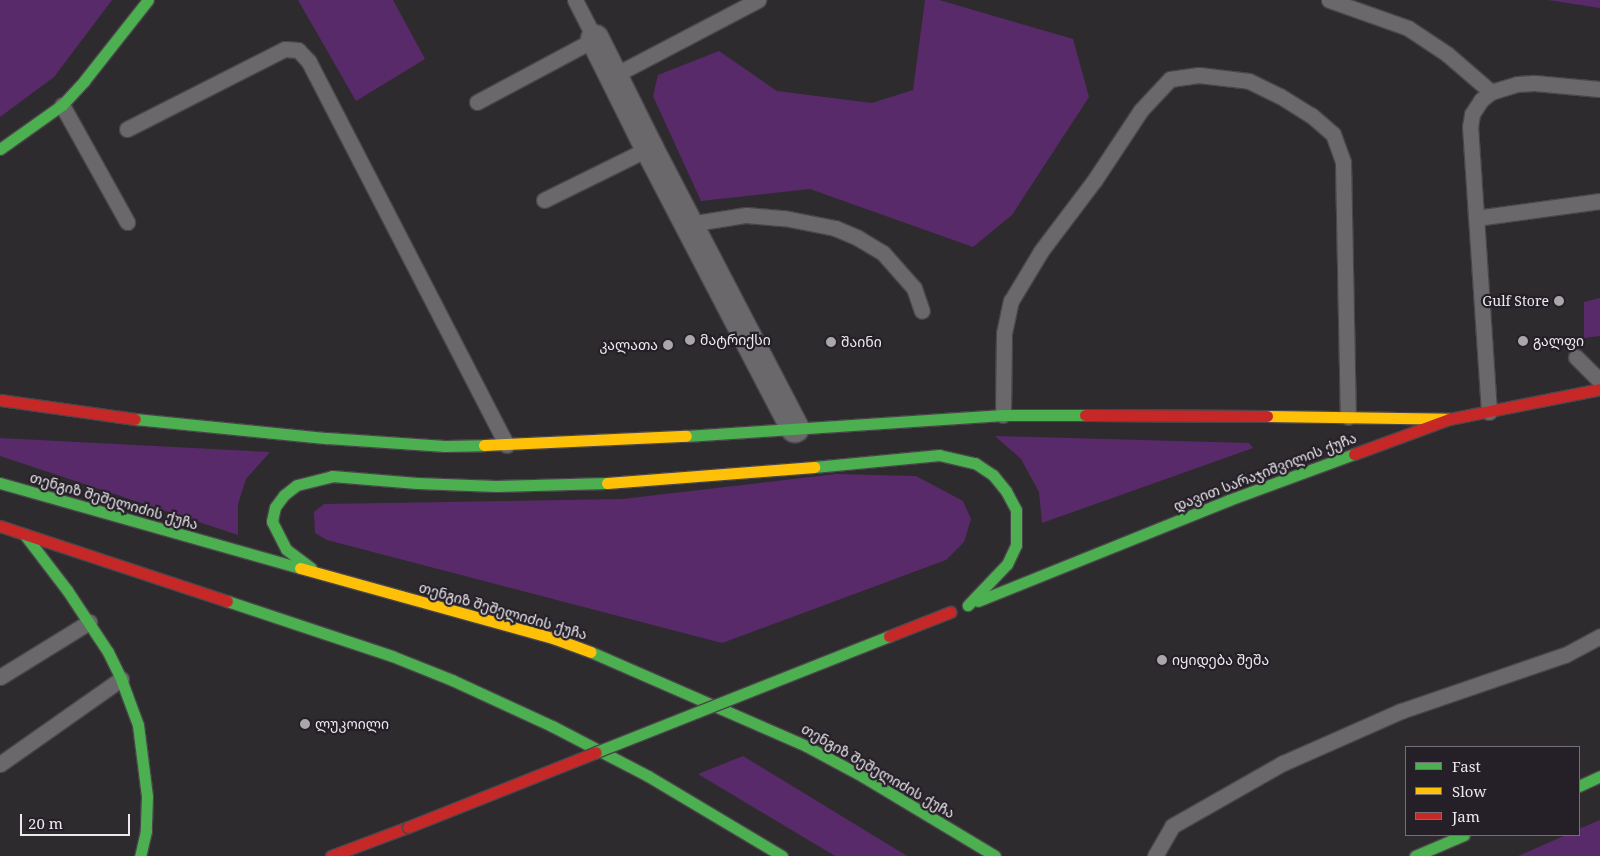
<!DOCTYPE html>
<html>
<head>
<meta charset="utf-8">
<style>
  body { margin:0 }
  #map { position:relative; width:1600px; height:856px; overflow:hidden; background:#2e2b2f; font-family:"Noto Serif","Noto Sans Georgian",serif }
  div>[style] { position:absolute }
  .green>* { inset:0; background:#592a69 }
  .roads { filter:drop-shadow(1px 0 #4a464b) drop-shadow(-1px 0 #4a464b) drop-shadow(0 1px #4a464b) drop-shadow(0 -1px #4a464b) }
  .lane>* { height:15px; margin:-7.5px; padding:0 7.5px; transform-origin:7.5px; border-radius:7.5px; background:#6b686c }
  .street>* { height:28px; margin:-14px; padding:0 14px; transform-origin:14px; border-radius:14px; background:#6b686c }
  .fast>* { height:11px; margin:-5.5px; padding:0 5.5px; transform-origin:5.5px; border-radius:5.5px; background:#4caf50 }
  .slow>* { height:11px; margin:-5.5px; padding:0 5.5px; transform-origin:5.5px; border-radius:5.5px; background:#ffc107 }
  .jam>* { height:11px; margin:-5.5px; padding:0 5.5px; transform-origin:5.5px; border-radius:5.5px; background:#c62828 }
  .bridges { filter:drop-shadow(1px 0 #4a464b) drop-shadow(-1px 0 #4a464b) drop-shadow(0 1px #4a464b) drop-shadow(0 -1px #4a464b) }
  .fast-bridge>* { height:11px; margin:-5.5px; padding:0 5.5px; transform-origin:5.5px; border-radius:5.5px; background:#4caf50 }
  .jam-bridge>* { height:11px; margin:-5.5px; padding:0 5.5px; transform-origin:5.5px; border-radius:5.5px; background:#c62828 }
  .dots>* { width:14px; height:14px; translate:-50% -50%; box-sizing:border-box; border:2px solid #252028; border-radius:50% }
  span { translate:-50% -50%; white-space:nowrap; text-align:center; line-height:1.15; -webkit-text-stroke:4.5px #252028; paint-order:stroke }
  .poi-label { font-size:14px; color:#ece8ed }
  .right { translate:-100% -50%; text-align:right }
  .left { translate:0 -50%; text-align:left }
  .street-label { font-size:14px; color:#ece8ed }
  .legend { position:absolute; left:1405px; top:746px; width:175px; height:90px; box-sizing:border-box; background:#252028; border:1px solid #757077; margin:0; padding:6px 9px; list-style:none; font-size:15px; color:#ece8ed }
  .legend li { display:flex; align-items:center; gap:10px; height:25px }
  .legend b { width:25px; border:1px solid #757077 }
  .scale { position:absolute; left:20px; top:814px; width:110px; height:22px; box-sizing:border-box; border:2px solid #ece8ed; border-top:0; padding-left:6px; font-size:15px; line-height:18px; white-space:nowrap; color:#ece8ed; -webkit-text-stroke:4px #252028; paint-order:stroke }
</style>
</head>
<body>
<div id="map">
  <div class="green">
    <i style="clip-path:polygon(0 0,112px 0,54px 77px,0 117px)"></i>
    <i style="clip-path:polygon(298px 0,393px 0,425px 59px,356px 101px)"></i>
    <i style="clip-path:polygon(925px 0,939px 0,1073px 39px,1089px 97px,1012px 215px,973px 247px,810px 189px,701px 201px,653px 96px,658px 75px,719px 51px,777px 91px,872px 103px,913px 90px)"></i>
    <i style="clip-path:polygon(1548px 0,1600px 0,1600px 8px)"></i>
    <i style="clip-path:polygon(1600px 298px,1600px 336px,1584px 338px,1584px 302px)"></i>
    <i style="clip-path:polygon(995px 436px,1249px 443px,1253px 448px,1042px 523px,1039px 492px,1021px 459px)"></i>
    <i style="clip-path:polygon(0 438px,270px 452px,246px 479px,238px 504px,238px 535px,0 456px)"></i>
    <i style="clip-path:polygon(836px 474px,916px 476px,963px 501px,971px 519px,964px 542px,946px 560px,722px 643px,327px 540px,315px 533px,314px 512px,324px 504px,622px 499px)"></i>
    <i style="clip-path:polygon(743px 756px,907px 856px,835px 856px,698px 774px)"></i>
    <i style="clip-path:polygon(1600px 820px,1600px 856px,1518px 856px,1566px 835px,1579px 835px,1579px 829px)"></i>
  </div>
  <div class="roads">
    <div class="lane">
      <i style="left:1329px;top:0;width:84px;rotate:19.5deg"></i>
      <i style="left:1408px;top:28px;width:47px;rotate:33.7deg"></i>
      <i style="left:1447px;top:54px;width:58px;rotate:40.8deg"></i>
      <i style="left:613px;top:76px;width:164px;rotate:-27.7deg"></i>
      <i style="left:477px;top:102px;width:134px;rotate:-28.1deg"></i>
      <i style="left:595px;top:39px;width:44px;rotate:-117.1deg"></i>
      <i style="left:62px;top:105px;width:134px;rotate:60.9deg"></i>
      <i style="left:127px;top:129px;width:177px;rotate:-26.9deg"></i>
      <i style="left:285px;top:49px;width:13px;rotate:4deg"></i>
      <i style="left:298px;top:50px;width:16px;rotate:47deg"></i>
      <i style="left:309px;top:62px;width:431px;rotate:62.7deg"></i>
      <i style="left:544px;top:200px;width:117px;rotate:-26.3deg"></i>
      <i style="left:1476px;top:218px;width:125px;rotate:-7.8deg"></i>
      <i style="left:689px;top:224px;width:58px;rotate:-9deg"></i>
      <i style="left:746px;top:215px;width:38px;rotate:5deg"></i>
      <i style="left:784px;top:218px;width:52px;rotate:11.1deg"></i>
      <i style="left:835px;top:228px;width:25px;rotate:23deg"></i>
      <i style="left:858px;top:238px;width:29px;rotate:31deg"></i>
      <i style="left:883px;top:253px;width:47px;rotate:48.5deg"></i>
      <i style="left:914px;top:288px;width:24px;rotate:71deg"></i>
      <i style="left:1576px;top:357px;width:34px;rotate:45deg"></i>
      <i style="left:1489px;top:412px;width:286px;rotate:-93.8deg"></i>
      <i style="left:1470px;top:127px;width:13px;rotate:-81deg"></i>
      <i style="left:1472px;top:114px;width:17px;rotate:-57deg"></i>
      <i style="left:1481px;top:100px;width:13px;rotate:-39deg"></i>
      <i style="left:1491px;top:92px;width:27px;rotate:-17deg"></i>
      <i style="left:1517px;top:84px;width:17px;rotate:-3deg"></i>
      <i style="left:1534px;top:83px;width:66px;rotate:5.2deg"></i>
      <i style="left:1003px;top:415px;width:82px;rotate:-89.3deg"></i>
      <i style="left:1004px;top:333px;width:33px;rotate:-78deg"></i>
      <i style="left:1011px;top:301px;width:58px;rotate:-59deg"></i>
      <i style="left:1041px;top:251px;width:88px;rotate:-52.9deg"></i>
      <i style="left:1094px;top:181px;width:85px;rotate:-56.5deg"></i>
      <i style="left:1141px;top:110px;width:42px;rotate:-46.9deg"></i>
      <i style="left:1170px;top:79px;width:29px;rotate:-8deg"></i>
      <i style="left:1199px;top:75px;width:50px;rotate:6.8deg"></i>
      <i style="left:1249px;top:81px;width:34px;rotate:26deg"></i>
      <i style="left:1280px;top:96px;width:36px;rotate:32deg"></i>
      <i style="left:1311px;top:115px;width:29px;rotate:41deg"></i>
      <i style="left:1333px;top:134px;width:30px;rotate:70deg"></i>
      <i style="left:1343px;top:162px;width:255px;rotate:88.9deg"></i>
      <i style="left:0;top:677px;width:105px;rotate:-31.7deg"></i>
      <i style="left:0;top:764px;width:148px;rotate:-35.1deg"></i>
      <i style="left:1155px;top:856px;width:34px;rotate:-60deg"></i>
      <i style="left:1172px;top:826px;width:128px;rotate:-29.6deg"></i>
      <i style="left:1283px;top:763px;width:129px;rotate:-23.8deg"></i>
      <i style="left:1401px;top:711px;width:173px;rotate:-18.9deg"></i>
      <i style="left:1565px;top:655px;width:40px;rotate:-28deg"></i>
    </div>
    <div class="street">
      <i style="left:595px;top:39px;width:122px;rotate:63.6deg"></i>
      <i style="left:649px;top:148px;width:316px;rotate:62.5deg"></i>
    </div>
    <div class="fast">
      <i style="left:0;top:149px;width:76px;rotate:-35.4deg"></i>
      <i style="left:62px;top:105px;width:33px;rotate:-47deg"></i>
      <i style="left:84px;top:81px;width:103px;rotate:-51.7deg"></i>
      <i style="left:135px;top:419px;width:193px;rotate:5.7deg"></i>
      <i style="left:327px;top:438px;width:118px;rotate:3.9deg"></i>
      <i style="left:445px;top:446px;width:39px;rotate:-1deg"></i>
      <i style="left:686px;top:436px;width:318px;rotate:-3.8deg"></i>
      <i style="left:1003px;top:415px;width:82px"></i>
      <i style="left:814px;top:467px;width:126px;rotate:-5.5deg"></i>
      <i style="left:939px;top:455px;width:37px;rotate:13deg"></i>
      <i style="left:975px;top:463px;width:22px;rotate:34deg"></i>
      <i style="left:993px;top:475px;width:21px;rotate:51deg"></i>
      <i style="left:1006px;top:491px;width:21px;rotate:62deg"></i>
      <i style="left:1016px;top:510px;width:35px;rotate:90deg"></i>
      <i style="left:1016px;top:545px;width:21px;rotate:115deg"></i>
      <i style="left:1007px;top:564px;width:57px;rotate:133.6deg"></i>
      <i style="left:0;top:483px;width:312px;rotate:15.8deg"></i>
      <i style="left:24px;top:534px;width:71px;rotate:52.5deg"></i>
      <i style="left:67px;top:590px;width:74px;rotate:56.5deg"></i>
      <i style="left:108px;top:652px;width:30px;rotate:64deg"></i>
      <i style="left:121px;top:679px;width:49px;rotate:69.7deg"></i>
      <i style="left:138px;top:725px;width:72px;rotate:82.8deg"></i>
      <i style="left:147px;top:796px;width:35px;rotate:92deg"></i>
      <i style="left:146px;top:831px;width:26px;rotate:103deg"></i>
      <i style="left:311px;top:568px;width:31px;rotate:-143deg"></i>
      <i style="left:286px;top:549px;width:31px;rotate:-117deg"></i>
      <i style="left:272px;top:521px;width:14px;rotate:-78deg"></i>
      <i style="left:275px;top:507px;width:15px;rotate:-53deg"></i>
      <i style="left:284px;top:495px;width:16px;rotate:-38deg"></i>
      <i style="left:297px;top:485px;width:36px;rotate:-14deg"></i>
      <i style="left:332px;top:476px;width:85px;rotate:4.7deg"></i>
      <i style="left:417px;top:483px;width:79px;rotate:2.2deg"></i>
      <i style="left:496px;top:486px;width:111px;rotate:-1.5deg"></i>
      <i style="left:227px;top:601px;width:174px;rotate:18.4deg"></i>
      <i style="left:392px;top:656px;width:65px;rotate:21.8deg"></i>
      <i style="left:452px;top:680px;width:110px;rotate:24.7deg"></i>
      <i style="left:552px;top:726px;width:108px;rotate:27.5deg"></i>
      <i style="left:648px;top:776px;width:156px;rotate:30.8deg"></i>
      <i style="left:978px;top:601px;width:271px;rotate:-21.9deg"></i>
      <i style="left:1229px;top:500px;width:133px;rotate:-20.2deg"></i>
      <i style="left:591px;top:652px;width:235px;rotate:23.6deg"></i>
      <i style="left:806px;top:746px;width:64px;rotate:28.2deg"></i>
      <i style="left:862px;top:776px;width:155px;rotate:31deg"></i>
      <i style="left:1579px;top:786px;width:23px;rotate:-25deg"></i>
      <i style="left:1415px;top:856px;width:53px;rotate:-23.2deg"></i>
    </div>
    <div class="slow">
      <i style="left:1267px;top:416px;width:182px;rotate:0.9deg"></i>
      <i style="left:484px;top:445px;width:202px;rotate:-2.6deg"></i>
      <i style="left:607px;top:483px;width:208px;rotate:-4.4deg"></i>
      <i style="left:300px;top:568px;width:263px;rotate:15.5deg"></i>
      <i style="left:553px;top:638px;width:40px;rotate:20.2deg"></i>
    </div>
    <div class="jam">
      <i style="left:0;top:400px;width:136px;rotate:8deg"></i>
      <i style="left:1085px;top:415px;width:182px;rotate:0.3deg"></i>
      <i style="left:1354px;top:454px;width:101px;rotate:-20.2deg"></i>
      <i style="left:1449px;top:419px;width:154px;rotate:-11.2deg"></i>
      <i style="left:0;top:526px;width:239px;rotate:18.3deg"></i>
      <i style="left:331px;top:856px;width:82px;rotate:-20.6deg"></i>
    </div>
  </div>
  <div class="bridges">
    <div class="fast-bridge">
      <i style="left:596px;top:752px;width:315px;rotate:-21.6deg"></i>
    </div>
    <div class="jam-bridge">
      <i style="left:889px;top:636px;width:66px;rotate:-21.5deg"></i>
      <i style="left:408px;top:827px;width:202px;rotate:-21.7deg"></i>
    </div>
  </div>
  <div class="dots">
    <i style="left:1559px;top:301px;background:#aaa6aa"></i>
    <i style="left:690px;top:340px;background:#aaa6aa"></i>
    <i style="left:1523px;top:341px;background:#aaa6aa"></i>
    <i style="left:831px;top:342px;background:#aaa6aa"></i>
    <i style="left:668px;top:345px;background:#aaa6aa"></i>
    <i style="left:1162px;top:660px;background:#aaa6aa"></i>
    <i style="left:305px;top:724px;background:#aaa6aa"></i>
  </div>
  <div class="poi-label">
    <span class="right" style="left:1549px;top:301px">Gulf Store</span>
    <span class="left" style="left:700px;top:340px">მატრიქსი</span>
    <span class="left" style="left:1533px;top:341px">გალფი</span>
    <span class="left" style="left:841px;top:342px">შაინი</span>
    <span class="right" style="left:658px;top:345px">კალათა</span>
    <span class="left" style="left:1172px;top:660px">იყიდება შეშა</span>
    <span class="left" style="left:315px;top:724px">ლუკოილი</span>
  </div>
  <div class="street-label">
    <span style="left:1265px;top:472px;rotate:-21deg">დავით სარაჯიშვილის ქუჩა</span>
    <span style="left:114px;top:501px;rotate:16deg">თენგიზ შეშელიძის ქუჩა</span>
    <span style="left:503px;top:611px;rotate:16deg">თენგიზ შეშელიძის ქუჩა</span>
    <span style="left:878px;top:771px;rotate:30deg">თენგიზ შეშელიძის ქუჩა</span>
  </div>
  <ul class="legend">
  <li><b style="height:6px;background:#4caf50"></b>Fast</li>
  <li><b style="height:6px;background:#ffc107"></b>Slow</li>
  <li><b style="height:6px;background:#c62828"></b>Jam</li>
  </ul>
  <div class="scale">20 m</div>
</div>
</body>
</html>
